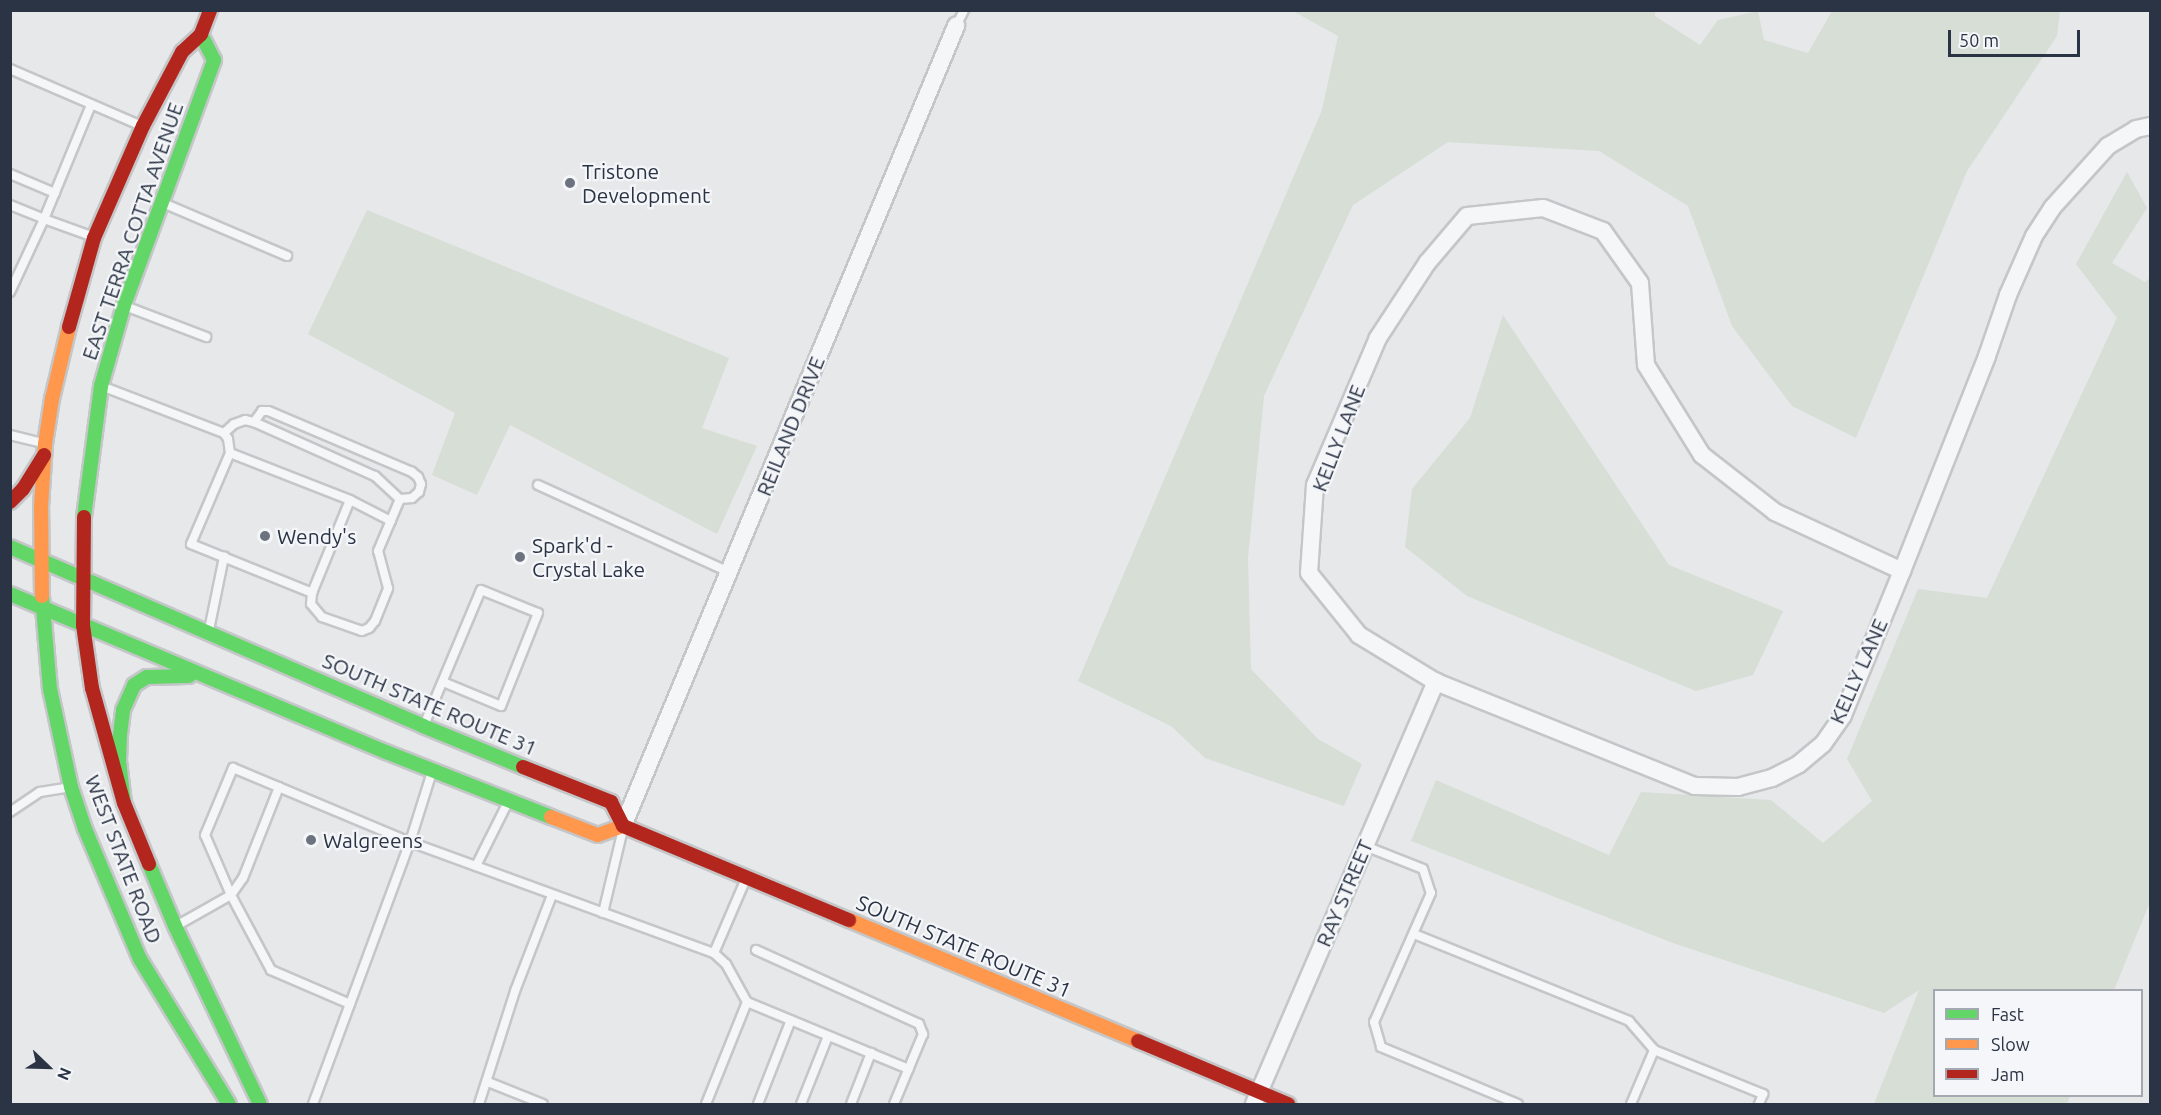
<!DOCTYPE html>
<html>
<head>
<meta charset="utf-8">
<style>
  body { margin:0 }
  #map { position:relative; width:2161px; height:1115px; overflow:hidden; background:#e6e8ea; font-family:Ubuntu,sans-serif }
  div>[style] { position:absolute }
  .green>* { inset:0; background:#d6ded6 }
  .roads { filter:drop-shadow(2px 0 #c4c6c8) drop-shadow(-2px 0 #c4c6c8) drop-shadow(0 2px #c4c6c8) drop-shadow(0 -2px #c4c6c8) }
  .lane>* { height:8px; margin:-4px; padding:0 4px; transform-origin:4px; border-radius:4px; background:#f5f6f7 }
  .street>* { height:16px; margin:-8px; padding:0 8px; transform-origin:8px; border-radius:8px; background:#f5f6f7 }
  .fast>* { height:14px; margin:-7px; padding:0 7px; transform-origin:7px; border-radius:7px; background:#63d668 }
  .slow>* { height:14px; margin:-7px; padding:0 7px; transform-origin:7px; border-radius:7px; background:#ff974d }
  .jam>* { height:14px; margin:-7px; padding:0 7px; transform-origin:7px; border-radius:7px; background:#b3261e }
  .dots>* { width:16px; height:16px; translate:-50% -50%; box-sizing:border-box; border:3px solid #f4f6f9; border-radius:50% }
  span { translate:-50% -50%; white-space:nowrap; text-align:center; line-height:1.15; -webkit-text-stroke:4.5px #f4f6f9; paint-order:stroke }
  .poi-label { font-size:21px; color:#2b3445 }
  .left { translate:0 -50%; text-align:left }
  .street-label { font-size:21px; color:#2b3445 }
  .frame { position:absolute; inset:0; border:12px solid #2b3445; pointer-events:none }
  .legend { position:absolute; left:1933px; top:989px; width:210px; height:108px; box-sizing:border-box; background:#f4f6f9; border:2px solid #a4a8b1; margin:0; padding:8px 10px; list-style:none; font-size:18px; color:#2b3445 }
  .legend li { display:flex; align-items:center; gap:12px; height:30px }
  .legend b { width:30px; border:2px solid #a4a8b1 }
  .north { position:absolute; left:18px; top:1037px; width:60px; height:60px; -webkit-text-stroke:4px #f4f6f9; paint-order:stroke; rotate:113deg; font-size:16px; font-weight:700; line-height:24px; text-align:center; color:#2b3445 }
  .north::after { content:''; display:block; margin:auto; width:21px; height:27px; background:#2b3445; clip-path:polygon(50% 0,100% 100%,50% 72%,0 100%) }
  .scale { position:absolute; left:1948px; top:30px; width:132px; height:27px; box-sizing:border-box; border:3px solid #2b3445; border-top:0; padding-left:8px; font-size:18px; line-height:21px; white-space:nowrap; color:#2b3445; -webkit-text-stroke:4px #f4f6f9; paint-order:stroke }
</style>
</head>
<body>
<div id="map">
  <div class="green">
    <i style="clip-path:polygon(1293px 11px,1655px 11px,1655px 16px,1700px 45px,1718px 20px,1758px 11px,1764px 40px,1808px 53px,1832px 11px,2060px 11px,2057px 36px,1967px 171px,1856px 438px,1792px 406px,1732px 326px,1688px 206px,1599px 151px,1448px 142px,1353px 205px,1264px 396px,1248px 558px,1251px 669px,1318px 739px,1362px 764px,1344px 806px,1205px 758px,1171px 726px,1078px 681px,1322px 110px,1338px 36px)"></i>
    <i style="clip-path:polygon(2127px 172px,2147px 208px,2112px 263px,2145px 282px,2150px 278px,2150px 902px,2114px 990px,1934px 990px,1934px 1096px,2070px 1096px,2067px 1104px,1874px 1104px,1919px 990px,1884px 1013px,1673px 943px,1411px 841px,1436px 780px,1609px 855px,1641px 792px,1771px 800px,1823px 843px,1872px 801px,1847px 759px,1918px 589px,1987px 598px,2117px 318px,2076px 264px)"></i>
    <i style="clip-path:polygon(367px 210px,729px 358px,702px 428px,757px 446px,717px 534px,510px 425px,477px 495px,432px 475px,455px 413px,308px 334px)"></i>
    <i style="clip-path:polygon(1503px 315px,1669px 565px,1783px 611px,1753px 675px,1696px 691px,1467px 596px,1405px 547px,1412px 489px,1470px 418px)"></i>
  </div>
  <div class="roads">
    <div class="lane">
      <i style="left:956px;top:26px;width:18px;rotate:-63deg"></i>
      <i style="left:10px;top:69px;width:144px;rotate:23.4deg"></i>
      <i style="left:10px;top:174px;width:49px;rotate:22.9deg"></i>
      <i style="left:163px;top:203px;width:135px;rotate:23.1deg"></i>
      <i style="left:10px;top:205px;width:37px;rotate:22deg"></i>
      <i style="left:44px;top:219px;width:123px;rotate:-67.6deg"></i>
      <i style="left:10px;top:292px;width:81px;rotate:-65deg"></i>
      <i style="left:44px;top:219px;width:53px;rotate:19.8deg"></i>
      <i style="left:125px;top:306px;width:87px;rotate:20.9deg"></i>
      <i style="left:104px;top:387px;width:129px;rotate:21deg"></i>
      <i style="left:224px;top:433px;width:7px;rotate:56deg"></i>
      <i style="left:228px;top:439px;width:14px;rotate:82deg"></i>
      <i style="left:230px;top:453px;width:99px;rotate:113.2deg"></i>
      <i style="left:191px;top:544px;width:131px;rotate:22deg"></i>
      <i style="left:312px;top:593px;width:100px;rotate:-67.8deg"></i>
      <i style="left:224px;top:433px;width:13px;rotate:-42deg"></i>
      <i style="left:234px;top:424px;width:12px;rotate:-20deg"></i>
      <i style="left:245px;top:420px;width:9px;rotate:13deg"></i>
      <i style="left:254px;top:422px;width:133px;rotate:24.1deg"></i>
      <i style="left:375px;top:476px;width:34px;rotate:43deg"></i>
      <i style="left:400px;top:499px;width:12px;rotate:-5deg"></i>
      <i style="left:412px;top:498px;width:9px;rotate:-41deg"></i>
      <i style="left:419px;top:492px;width:8px;rotate:-76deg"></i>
      <i style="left:421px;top:484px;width:8px;rotate:-113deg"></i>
      <i style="left:418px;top:477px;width:8px;rotate:-140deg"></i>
      <i style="left:412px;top:472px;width:156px;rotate:-157deg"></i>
      <i style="left:268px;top:411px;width:6px;rotate:180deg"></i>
      <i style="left:262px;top:411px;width:14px;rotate:126deg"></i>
      <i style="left:10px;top:435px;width:33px;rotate:14deg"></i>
      <i style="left:230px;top:453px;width:129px;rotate:21.4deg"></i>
      <i style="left:350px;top:500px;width:46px;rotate:27.1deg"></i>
      <i style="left:538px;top:485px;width:210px;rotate:24.5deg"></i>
      <i style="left:312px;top:593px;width:11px;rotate:95deg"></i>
      <i style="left:311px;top:604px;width:17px;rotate:50deg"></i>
      <i style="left:322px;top:617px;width:42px;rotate:19.3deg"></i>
      <i style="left:362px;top:631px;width:8px;rotate:-23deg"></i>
      <i style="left:369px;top:628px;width:9px;rotate:-49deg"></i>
      <i style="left:375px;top:621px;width:35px;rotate:-68deg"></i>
      <i style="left:388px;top:588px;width:38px;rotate:-105deg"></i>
      <i style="left:378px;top:551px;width:56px;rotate:-67.1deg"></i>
      <i style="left:209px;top:630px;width:75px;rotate:-78.4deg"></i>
      <i style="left:425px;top:723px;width:144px;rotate:-67.2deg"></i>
      <i style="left:481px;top:590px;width:61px;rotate:22deg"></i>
      <i style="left:538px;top:613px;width:100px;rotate:111.7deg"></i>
      <i style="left:501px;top:706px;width:63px;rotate:-157.5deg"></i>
      <i style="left:10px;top:812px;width:36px;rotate:-34deg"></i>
      <i style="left:40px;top:792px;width:30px;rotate:-9deg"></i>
      <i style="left:1365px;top:846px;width:62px;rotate:21.6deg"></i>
      <i style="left:1423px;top:869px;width:25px;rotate:72deg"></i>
      <i style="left:1431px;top:893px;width:141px;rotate:113.8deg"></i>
      <i style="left:1374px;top:1022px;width:26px;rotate:74deg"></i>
      <i style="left:1381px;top:1047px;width:148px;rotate:22.6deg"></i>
      <i style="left:476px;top:866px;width:72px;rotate:-63.4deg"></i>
      <i style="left:603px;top:913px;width:82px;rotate:-76.6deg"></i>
      <i style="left:176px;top:926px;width:63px;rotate:-29.4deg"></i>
      <i style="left:231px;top:895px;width:21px;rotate:-55deg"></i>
      <i style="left:243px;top:878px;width:98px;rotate:-68.4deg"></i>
      <i style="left:1414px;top:934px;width:232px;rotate:22deg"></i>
      <i style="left:1629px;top:1021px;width:38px;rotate:49deg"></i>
      <i style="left:756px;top:950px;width:179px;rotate:24.4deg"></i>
      <i style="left:919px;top:1024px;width:11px;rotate:68deg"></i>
      <i style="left:923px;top:1034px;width:76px;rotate:112.5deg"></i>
      <i style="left:714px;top:953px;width:78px;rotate:-66.7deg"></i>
      <i style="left:747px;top:1002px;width:175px;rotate:22.5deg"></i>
      <i style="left:350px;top:1004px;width:86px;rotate:-156.7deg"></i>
      <i style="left:271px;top:970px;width:85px;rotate:-118.1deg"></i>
      <i style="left:231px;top:895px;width:65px;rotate:-113.4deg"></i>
      <i style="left:205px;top:835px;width:73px;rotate:-67.3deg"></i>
      <i style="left:233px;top:768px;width:192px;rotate:22.7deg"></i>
      <i style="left:410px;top:842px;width:324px;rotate:20.1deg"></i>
      <i style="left:714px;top:953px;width:16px;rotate:43deg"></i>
      <i style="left:726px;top:964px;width:43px;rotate:61.1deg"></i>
      <i style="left:747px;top:1002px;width:110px;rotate:111.9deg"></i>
      <i style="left:488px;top:1082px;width:59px;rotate:21.8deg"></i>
      <i style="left:313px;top:1104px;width:279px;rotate:-69.7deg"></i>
      <i style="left:410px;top:842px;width:70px;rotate:-72.6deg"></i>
      <i style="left:479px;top:1104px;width:119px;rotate:-72.3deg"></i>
      <i style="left:515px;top:991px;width:103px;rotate:-68.9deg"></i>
      <i style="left:758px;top:1104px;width:90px;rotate:-68.6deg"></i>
      <i style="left:801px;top:1104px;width:73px;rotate:-68.3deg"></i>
      <i style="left:851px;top:1104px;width:55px;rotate:-68.6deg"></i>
      <i style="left:1631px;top:1104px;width:59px;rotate:-66.9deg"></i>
      <i style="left:1654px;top:1050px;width:118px;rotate:22deg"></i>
      <i style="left:1763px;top:1094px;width:11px;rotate:112deg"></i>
    </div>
    <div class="street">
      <i style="left:1902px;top:571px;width:140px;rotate:-155.1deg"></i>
      <i style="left:1775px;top:512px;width:93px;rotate:-142deg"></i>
      <i style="left:1702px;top:455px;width:106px;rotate:-121.9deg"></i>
      <i style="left:1646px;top:365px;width:82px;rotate:-94.2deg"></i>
      <i style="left:1640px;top:283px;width:64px;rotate:-125.4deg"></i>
      <i style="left:1603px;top:231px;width:64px;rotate:-159deg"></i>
      <i style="left:1543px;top:208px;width:76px;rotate:174deg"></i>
      <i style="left:1467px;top:216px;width:62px;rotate:130.4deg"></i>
      <i style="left:1427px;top:263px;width:90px;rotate:123.2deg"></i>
      <i style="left:1378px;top:338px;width:160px;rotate:113.2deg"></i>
      <i style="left:1315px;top:485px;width:88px;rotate:93.9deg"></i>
      <i style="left:1309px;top:573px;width:80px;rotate:51.1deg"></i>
      <i style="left:1359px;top:635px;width:90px;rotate:31.4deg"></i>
      <i style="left:1436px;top:682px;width:279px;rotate:21.9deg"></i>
      <i style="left:1695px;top:786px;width:43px;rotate:1.3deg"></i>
      <i style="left:1738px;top:787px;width:35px;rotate:-15deg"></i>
      <i style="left:1772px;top:778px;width:30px;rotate:-27deg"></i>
      <i style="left:1799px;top:764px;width:31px;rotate:-40deg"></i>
      <i style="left:1823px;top:744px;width:35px;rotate:-55deg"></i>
      <i style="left:1843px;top:715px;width:156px;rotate:-67.7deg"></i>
      <i style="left:1902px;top:571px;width:231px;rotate:-68.4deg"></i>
      <i style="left:1987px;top:356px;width:65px;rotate:-71deg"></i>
      <i style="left:2008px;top:295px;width:64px;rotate:-66.2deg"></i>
      <i style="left:2034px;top:236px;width:33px;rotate:-57deg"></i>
      <i style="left:2052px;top:208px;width:84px;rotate:-47.9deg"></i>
      <i style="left:2108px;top:146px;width:33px;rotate:-31deg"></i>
      <i style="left:2136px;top:129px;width:14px;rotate:-12deg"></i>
      <i style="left:623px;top:826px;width:867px;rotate:-67.4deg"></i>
      <i style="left:1254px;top:1104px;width:460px;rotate:-66.7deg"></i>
    </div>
    <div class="fast">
      <i style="left:84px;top:517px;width:132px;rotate:-82.6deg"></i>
      <i style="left:101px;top:386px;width:84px;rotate:-74.1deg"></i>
      <i style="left:124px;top:305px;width:261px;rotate:-69.8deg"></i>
      <i style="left:214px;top:60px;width:29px;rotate:-117deg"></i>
      <i style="left:10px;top:547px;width:450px;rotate:23.4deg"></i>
      <i style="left:423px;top:726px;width:108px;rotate:22.3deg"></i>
      <i style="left:10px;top:594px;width:408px;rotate:22.8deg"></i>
      <i style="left:386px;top:752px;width:177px;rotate:21.5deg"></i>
      <i style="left:42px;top:596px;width:93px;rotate:85.1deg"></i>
      <i style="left:50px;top:689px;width:100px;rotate:77.9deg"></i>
      <i style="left:71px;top:787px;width:44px;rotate:71.6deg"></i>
      <i style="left:85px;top:829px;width:141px;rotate:67.1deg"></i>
      <i style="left:140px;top:959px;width:170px;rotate:58.5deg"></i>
      <i style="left:124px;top:803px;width:42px;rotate:-96.8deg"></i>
      <i style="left:119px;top:761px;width:26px;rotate:-88deg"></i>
      <i style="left:120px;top:735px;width:25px;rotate:-83deg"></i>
      <i style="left:123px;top:710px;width:27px;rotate:-66deg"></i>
      <i style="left:134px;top:685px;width:15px;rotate:-32deg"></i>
      <i style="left:147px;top:677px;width:42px;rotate:-1.4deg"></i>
      <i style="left:149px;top:864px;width:67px;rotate:67.2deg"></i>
      <i style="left:175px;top:926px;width:197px;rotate:64.5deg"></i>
    </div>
    <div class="slow">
      <i style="left:42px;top:596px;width:89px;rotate:-90.6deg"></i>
      <i style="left:41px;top:507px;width:63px;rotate:-86.4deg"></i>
      <i style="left:45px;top:444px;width:46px;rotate:-81.2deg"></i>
      <i style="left:52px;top:399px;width:74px;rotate:-76.7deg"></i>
      <i style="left:551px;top:817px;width:50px;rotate:21deg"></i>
      <i style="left:598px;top:835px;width:27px;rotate:-20deg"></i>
      <i style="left:849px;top:920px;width:313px;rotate:22.7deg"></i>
    </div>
    <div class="jam">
      <i style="left:69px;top:327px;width:92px;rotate:-74.3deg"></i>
      <i style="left:94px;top:238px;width:122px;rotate:-66.4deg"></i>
      <i style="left:143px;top:126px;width:84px;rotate:-62.2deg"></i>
      <i style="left:182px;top:52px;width:26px;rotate:-43deg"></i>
      <i style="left:201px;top:34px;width:26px;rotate:-69deg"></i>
      <i style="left:10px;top:502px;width:18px;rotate:-45deg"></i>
      <i style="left:23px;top:489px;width:40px;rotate:-58deg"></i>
      <i style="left:84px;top:517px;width:108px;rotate:90.5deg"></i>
      <i style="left:83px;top:625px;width:64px;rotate:81.9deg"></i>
      <i style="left:92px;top:688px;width:119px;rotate:74.5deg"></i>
      <i style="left:124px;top:803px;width:66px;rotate:67.7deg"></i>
      <i style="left:523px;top:767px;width:95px;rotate:21.7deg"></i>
      <i style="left:611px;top:802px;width:27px;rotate:63deg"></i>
      <i style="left:623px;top:826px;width:245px;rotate:22.6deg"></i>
      <i style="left:1138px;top:1041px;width:163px;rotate:22.8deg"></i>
    </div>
  </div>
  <div class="dots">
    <i style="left:570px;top:183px;background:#6c737f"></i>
    <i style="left:265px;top:536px;background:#6c737f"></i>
    <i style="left:520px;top:557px;background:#6c737f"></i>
    <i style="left:311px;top:840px;background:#6c737f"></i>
  </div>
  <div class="poi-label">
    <span class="left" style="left:582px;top:183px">Tristone<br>Development</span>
    <span class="left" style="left:277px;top:536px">Wendy's</span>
    <span class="left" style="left:532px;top:557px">Spark'd -<br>Crystal Lake</span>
    <span class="left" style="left:323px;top:840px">Walgreens</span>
  </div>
  <div class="street-label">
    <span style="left:132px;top:231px;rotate:-71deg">EAST TERRA COTTA AVENUE</span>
    <span style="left:790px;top:426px;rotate:-68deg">REILAND DRIVE</span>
    <span style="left:1338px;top:438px;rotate:-69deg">KELLY LANE</span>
    <span style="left:1858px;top:671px;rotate:-66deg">KELLY LANE</span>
    <span style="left:430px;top:704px;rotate:23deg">SOUTH STATE ROUTE 31</span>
    <span style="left:124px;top:859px;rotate:69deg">WEST STATE ROAD</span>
    <span style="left:1344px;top:893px;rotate:-67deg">RAY STREET</span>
    <span style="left:964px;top:946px;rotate:23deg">SOUTH STATE ROUTE 31</span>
  </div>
  <div class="frame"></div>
  <ul class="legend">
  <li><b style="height:8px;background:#63d668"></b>Fast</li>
  <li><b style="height:8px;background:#ff974d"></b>Slow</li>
  <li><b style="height:8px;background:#b3261e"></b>Jam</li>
  </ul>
  <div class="north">N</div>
  <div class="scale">50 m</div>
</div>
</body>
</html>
